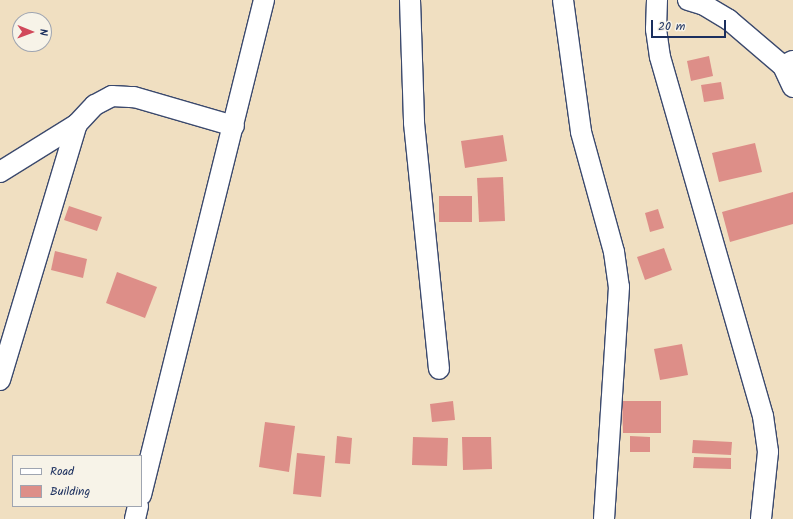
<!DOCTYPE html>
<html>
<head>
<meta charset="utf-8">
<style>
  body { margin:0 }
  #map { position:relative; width:793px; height:519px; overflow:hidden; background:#f0dfc1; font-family:Kalam,sans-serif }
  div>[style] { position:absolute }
  .building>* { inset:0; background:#dd8e88 }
  .roads { filter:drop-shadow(1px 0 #3b496d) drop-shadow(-1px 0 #3b496d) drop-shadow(0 1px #3b496d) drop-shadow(0 -1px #3b496d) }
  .street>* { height:20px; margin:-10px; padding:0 10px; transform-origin:10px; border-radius:10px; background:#fff }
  span { translate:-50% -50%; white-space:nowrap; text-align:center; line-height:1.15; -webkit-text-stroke:3px #f7f3e8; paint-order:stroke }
  .legend { position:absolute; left:12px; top:455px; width:130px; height:52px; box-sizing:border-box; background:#f7f3e8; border:1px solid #9fa5b1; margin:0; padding:5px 7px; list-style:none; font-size:12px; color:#1b2f5e }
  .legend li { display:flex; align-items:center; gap:8px; height:20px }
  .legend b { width:20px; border:1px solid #9fa5b1 }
  .north { position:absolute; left:12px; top:12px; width:40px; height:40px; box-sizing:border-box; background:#f7f3e8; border:1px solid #9fa5b1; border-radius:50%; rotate:91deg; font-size:11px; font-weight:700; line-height:16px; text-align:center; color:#1b2f5e }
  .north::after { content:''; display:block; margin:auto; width:14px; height:18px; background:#d1495b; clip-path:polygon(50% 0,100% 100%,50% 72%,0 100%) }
  .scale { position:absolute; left:651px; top:20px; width:75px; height:18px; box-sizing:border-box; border:2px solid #1b2f5e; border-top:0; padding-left:5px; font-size:12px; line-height:14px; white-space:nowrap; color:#1b2f5e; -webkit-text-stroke:3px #f7f3e8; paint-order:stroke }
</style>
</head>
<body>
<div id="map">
  <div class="building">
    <i style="clip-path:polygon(709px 56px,713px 76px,691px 81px,687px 61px)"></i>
    <i style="clip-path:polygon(721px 82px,724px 99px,704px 102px,701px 85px)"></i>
    <i style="clip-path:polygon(503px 135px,507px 161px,465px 168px,461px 141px)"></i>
    <i style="clip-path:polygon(755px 143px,762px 172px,719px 182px,712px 153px)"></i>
    <i style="clip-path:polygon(503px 177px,505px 221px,479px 222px,477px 178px)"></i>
    <i style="clip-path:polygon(793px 192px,793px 224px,730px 242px,722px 212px)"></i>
    <i style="clip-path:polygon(439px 196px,472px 196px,472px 222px,439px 222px)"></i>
    <i style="clip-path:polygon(69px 206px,102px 217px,97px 231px,64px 220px)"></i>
    <i style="clip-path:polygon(658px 209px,664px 228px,650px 232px,645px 213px)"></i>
    <i style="clip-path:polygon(664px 248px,672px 270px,645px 280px,637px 257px)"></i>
    <i style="clip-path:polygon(55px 251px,87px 259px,83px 278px,51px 270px)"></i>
    <i style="clip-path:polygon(117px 272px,157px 287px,145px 318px,106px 303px)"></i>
    <i style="clip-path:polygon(682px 344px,688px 375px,660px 380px,654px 349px)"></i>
    <i style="clip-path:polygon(453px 401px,455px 420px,432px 422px,430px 404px)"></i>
    <i style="clip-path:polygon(622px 401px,661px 401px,661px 433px,623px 433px)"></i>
    <i style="clip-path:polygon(265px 422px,295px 426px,289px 472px,259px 467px)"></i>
    <i style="clip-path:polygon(337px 436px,352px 438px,350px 464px,335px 463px)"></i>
    <i style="clip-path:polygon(630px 436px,650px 437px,650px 452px,630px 452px)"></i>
    <i style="clip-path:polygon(413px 437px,448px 438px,447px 466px,412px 465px)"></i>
    <i style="clip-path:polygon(462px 437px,491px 437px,492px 469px,463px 470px)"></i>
    <i style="clip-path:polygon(693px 440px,732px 442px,731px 455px,692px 453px)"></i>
    <i style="clip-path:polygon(297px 453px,325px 456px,321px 497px,293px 494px)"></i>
    <i style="clip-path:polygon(694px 457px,731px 458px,731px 469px,693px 468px)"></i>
  </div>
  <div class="roads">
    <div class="street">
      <i style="left:410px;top:0;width:123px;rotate:88.1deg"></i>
      <i style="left:414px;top:123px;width:247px;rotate:84.2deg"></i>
      <i style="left:563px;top:0;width:133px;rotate:82.2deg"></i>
      <i style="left:581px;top:132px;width:124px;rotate:74.6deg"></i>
      <i style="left:614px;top:252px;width:35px;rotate:82deg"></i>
      <i style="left:619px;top:287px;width:232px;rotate:93.7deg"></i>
      <i style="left:657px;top:0;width:29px;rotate:92deg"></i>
      <i style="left:656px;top:29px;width:28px;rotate:82deg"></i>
      <i style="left:660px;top:57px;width:373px;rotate:74deg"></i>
      <i style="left:763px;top:416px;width:36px;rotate:82deg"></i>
      <i style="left:768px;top:452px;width:67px;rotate:96deg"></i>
      <i style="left:688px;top:0;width:17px;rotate:17deg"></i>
      <i style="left:704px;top:5px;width:29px;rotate:31deg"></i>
      <i style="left:729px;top:20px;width:71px;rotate:40.4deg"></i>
      <i style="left:783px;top:66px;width:11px;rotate:-27deg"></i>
      <i style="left:783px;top:66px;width:23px;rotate:65deg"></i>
      <i style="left:0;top:172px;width:91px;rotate:-31.9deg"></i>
      <i style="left:0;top:380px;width:267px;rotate:-73.3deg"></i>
      <i style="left:77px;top:124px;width:26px;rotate:-47deg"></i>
      <i style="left:95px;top:105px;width:19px;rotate:-28deg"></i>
      <i style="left:112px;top:96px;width:22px;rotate:3deg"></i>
      <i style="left:134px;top:97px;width:104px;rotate:16.2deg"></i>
      <i style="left:141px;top:495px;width:510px;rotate:-76.05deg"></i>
      <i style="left:135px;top:519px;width:13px;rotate:-77deg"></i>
    </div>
  </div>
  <ul class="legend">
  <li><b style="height:5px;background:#fff"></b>Road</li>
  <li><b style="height:11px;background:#dd8e88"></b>Building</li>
  </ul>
  <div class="north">N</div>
  <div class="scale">20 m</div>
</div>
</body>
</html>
